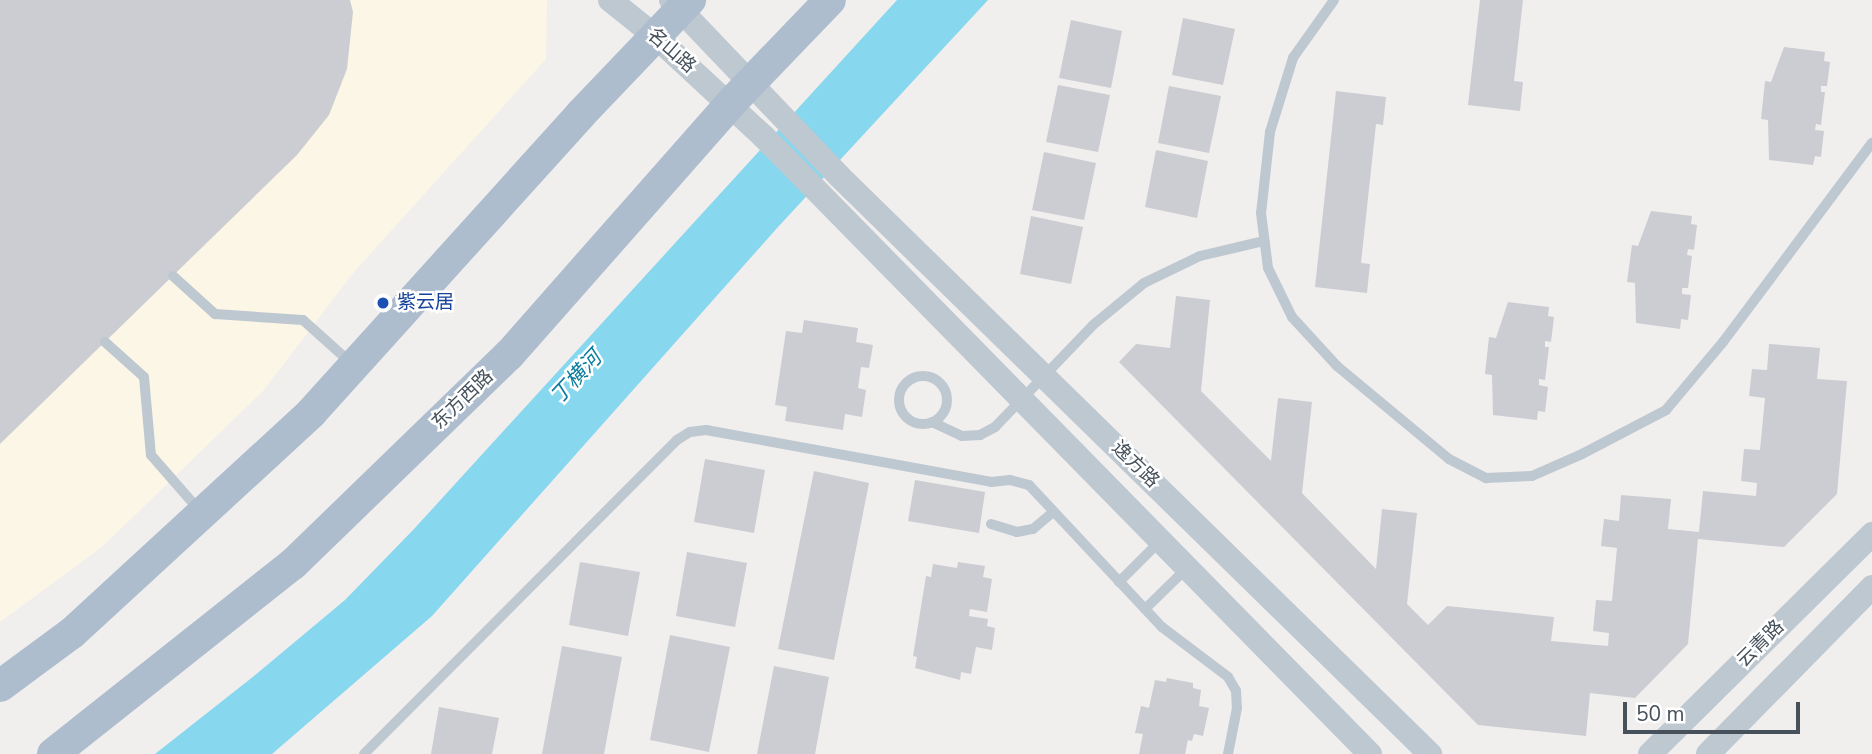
<!DOCTYPE html>
<html>
<head>
<meta charset="utf-8">
<style>
  body { margin:0 }
  #map { position:relative; width:1872px; height:754px; overflow:hidden; background:#f1eeee; font-family:"Nunito Sans","Noto Sans SC",sans-serif }
  div>[style] { position:absolute }
  .commercial>* { inset:0; background:#fcf6e6 }
  .water>* { inset:0; background:#87d7ee }
  .building>* { inset:0; background:#cbcdd3 }
  .service>* { height:10px; margin:-5px; padding:0 5px; transform-origin:5px; border-radius:5px; background:#bec8d1 }
  .service>.ring { margin:-5px; padding:0; box-sizing:content-box; background:none; border:10px solid #bec8d1; border-radius:50% }
  .tertiary>* { height:24px; margin:-12px; padding:0 12px; transform-origin:12px; border-radius:12px; background:#bec8d1 }
  .primary>* { height:32px; margin:-16px; padding:0 16px; transform-origin:16px; border-radius:16px; background:#adbdce }
  .dots>* { width:19px; height:19px; translate:-50% -50%; box-sizing:border-box; border:4px solid #fff; border-radius:50% }
  span { translate:-50% -50%; white-space:nowrap; text-align:center; line-height:1.15; -webkit-text-stroke:5px #fff; paint-order:stroke }
  .street-label { font-size:19px; color:#46515c }
  .transit-label { font-size:19px; color:#164399 }
  .left { translate:0 -50%; text-align:left }
  .water-label { font-size:21px; color:#097c9d; font-style:italic }
  .scale { position:absolute; left:1623px; top:702px; width:177px; height:32px; box-sizing:border-box; border:4px solid #46515c; border-top:0; padding-left:9px; font-size:21px; line-height:24px; white-space:nowrap; color:#46515c; -webkit-text-stroke:5px #fff; paint-order:stroke }
</style>
</head>
<body>
<div id="map">
  <div class="commercial">
    <i style="clip-path:polygon(0 0,547px 0,546px 59px,354px 272px,263px 391px,102px 547px,0 622px)"></i>
  </div>
  <div class="water">
    <i style="clip-path:polygon(897px 0,988px 0,778px 227px,432px 616px,272px 754px,155px 754px,254px 676px,345px 600px,414px 529px)"></i>
  </div>
  <div class="building">
    <i style="clip-path:polygon(0 0,350px 0,353px 12px,347px 69px,329px 115px,297px 155px,0 444px)"></i>
    <i style="clip-path:polygon(1480px 0,1523px 0,1514px 81px,1523px 82px,1520px 111px,1468px 105px)"></i>
    <i style="clip-path:polygon(1183px 18px,1235px 29px,1223px 85px,1172px 75px)"></i>
    <i style="clip-path:polygon(1071px 20px,1122px 31px,1111px 88px,1059px 78px)"></i>
    <i style="clip-path:polygon(1784px 47px,1825px 52px,1824px 61px,1830px 62px,1827px 86px,1821px 86px,1821px 92px,1825px 92px,1821px 125px,1816px 124px,1815px 130px,1824px 131px,1821px 157px,1815px 156px,1813px 165px,1769px 160px,1768px 120px,1761px 119px,1765px 81px,1771px 82px)"></i>
    <i style="clip-path:polygon(1058px 85px,1110px 95px,1098px 152px,1046px 142px)"></i>
    <i style="clip-path:polygon(1169px 86px,1221px 96px,1209px 153px,1158px 143px)"></i>
    <i style="clip-path:polygon(1336px 91px,1386px 97px,1383px 125px,1376px 124px,1361px 263px,1370px 264px,1367px 293px,1315px 287px)"></i>
    <i style="clip-path:polygon(1156px 150px,1208px 161px,1197px 218px,1145px 207px)"></i>
    <i style="clip-path:polygon(1044px 152px,1096px 163px,1084px 220px,1032px 210px)"></i>
    <i style="clip-path:polygon(1651px 211px,1692px 216px,1691px 224px,1697px 225px,1694px 250px,1688px 249px,1687px 255px,1692px 256px,1688px 288px,1682px 288px,1682px 294px,1691px 295px,1688px 320px,1681px 319px,1680px 329px,1636px 323px,1635px 283px,1627px 282px,1632px 245px,1638px 246px)"></i>
    <i style="clip-path:polygon(1031px 216px,1083px 227px,1071px 284px,1020px 274px)"></i>
    <i style="clip-path:polygon(1176px 296px,1210px 300px,1201px 391px,1271px 461px,1278px 398px,1312px 402px,1302px 493px,1376px 569px,1382px 509px,1417px 513px,1407px 604px,1428px 625px,1447px 606px,1554px 617px,1551px 641px,1608px 646px,1609px 633px,1593px 631px,1596px 600px,1612px 601px,1617px 548px,1601px 546px,1604px 519px,1619px 521px,1621px 495px,1671px 499px,1668px 529px,1699px 532px,1703px 491px,1756px 496px,1757px 483px,1741px 481px,1744px 449px,1760px 450px,1765px 398px,1749px 396px,1752px 369px,1767px 370px,1769px 344px,1820px 348px,1817px 379px,1847px 381px,1837px 494px,1784px 547px,1698px 539px,1688px 644px,1635px 698px,1590px 693px,1586px 736px,1478px 725px,1119px 362px,1136px 344px,1170px 348px)"></i>
    <i style="clip-path:polygon(1508px 302px,1549px 307px,1548px 316px,1554px 317px,1551px 342px,1545px 341px,1545px 347px,1549px 347px,1545px 380px,1539px 379px,1539px 385px,1548px 387px,1545px 412px,1538px 411px,1537px 420px,1493px 415px,1492px 375px,1485px 374px,1489px 337px,1496px 338px)"></i>
    <i style="clip-path:polygon(804px 320px,858px 328px,856px 342px,873px 345px,869px 368px,861px 367px,858px 388px,866px 390px,862px 417px,845px 414px,843px 430px,785px 421px,787px 407px,775px 405px,786px 331px,802px 333px)"></i>
    <i style="clip-path:polygon(705px 459px,765px 470px,754px 533px,694px 522px)"></i>
    <i style="clip-path:polygon(814px 471px,869px 483px,834px 660px,778px 649px)"></i>
    <i style="clip-path:polygon(915px 480px,985px 492px,979px 533px,908px 521px)"></i>
    <i style="clip-path:polygon(687px 552px,747px 563px,735px 627px,676px 616px)"></i>
    <i style="clip-path:polygon(580px 562px,640px 572px,628px 636px,569px 625px)"></i>
    <i style="clip-path:polygon(958px 562px,985px 566px,983px 577px,992px 579px,987px 612px,970px 609px,969px 616px,988px 619px,987px 626px,995px 628px,992px 650px,976px 647px,971px 674px,961px 672px,960px 680px,915px 668px,917px 657px,913px 656px,926px 576px,931px 577px,933px 564px,957px 568px)"></i>
    <i style="clip-path:polygon(670px 635px,730px 647px,709px 752px,650px 740px)"></i>
    <i style="clip-path:polygon(562px 646px,622px 657px,604px 754px,542px 754px)"></i>
    <i style="clip-path:polygon(774px 666px,829px 677px,815px 754px,757px 754px)"></i>
    <i style="clip-path:polygon(1167px 678px,1193px 683px,1193px 688px,1201px 690px,1199px 706px,1209px 708px,1203px 736px,1194px 734px,1192px 741px,1188px 740px,1185px 754px,1139px 754px,1143px 734px,1135px 733px,1141px 706px,1149px 708px,1155px 680px,1166px 682px)"></i>
    <i style="clip-path:polygon(439px 707px,499px 718px,492px 754px,431px 754px)"></i>
  </div>
  <div class="service">
    <i style="left:1334px;top:0;width:71px;rotate:125.3deg"></i>
    <i style="left:1293px;top:58px;width:77px;rotate:107.3deg"></i>
    <i style="left:1270px;top:132px;width:81px;rotate:96.3deg"></i>
    <i style="left:1261px;top:213px;width:55px;rotate:82.7deg"></i>
    <i style="left:1268px;top:268px;width:55px;rotate:63.9deg"></i>
    <i style="left:1292px;top:317px;width:67px;rotate:47.4deg"></i>
    <i style="left:1337px;top:366px;width:146px;rotate:39.7deg"></i>
    <i style="left:1449px;top:459px;width:42px;rotate:27.2deg"></i>
    <i style="left:1486px;top:478px;width:46px;rotate:-2.5deg"></i>
    <i style="left:1532px;top:476px;width:55px;rotate:-23.7deg"></i>
    <i style="left:1582px;top:454px;width:95px;rotate:-27.6deg"></i>
    <i style="left:1666px;top:410px;width:89px;rotate:-50deg"></i>
    <i style="left:1723px;top:342px;width:249px;rotate:-53.2deg"></i>
    <i style="left:173px;top:276px;width:57px;rotate:42.1deg"></i>
    <i style="left:215px;top:314px;width:88px;rotate:3.9deg"></i>
    <i style="left:303px;top:320px;width:66px;rotate:41.9deg"></i>
    <i style="left:105px;top:342px;width:52px;rotate:41.9deg"></i>
    <i style="left:144px;top:377px;width:78px;rotate:84.9deg"></i>
    <i style="left:151px;top:455px;width:73px;rotate:48.9deg"></i>
    <i class="ring" style="left:899px;top:376px;width:38px;height:38px"></i>
    <i style="left:932px;top:422px;width:33px;rotate:25deg"></i>
    <i style="left:962px;top:436px;width:18px;rotate:-3deg"></i>
    <i style="left:980px;top:435px;width:17px;rotate:-28deg"></i>
    <i style="left:995px;top:427px;width:141px;rotate:-46.1deg"></i>
    <i style="left:1093px;top:325px;width:66px;rotate:-39.5deg"></i>
    <i style="left:1144px;top:283px;width:62px;rotate:-25.7deg"></i>
    <i style="left:1200px;top:256px;width:66px;rotate:-13.2deg"></i>
    <i style="left:991px;top:524px;width:27px;rotate:17deg"></i>
    <i style="left:1017px;top:532px;width:16px;rotate:-11deg"></i>
    <i style="left:1033px;top:529px;width:26px;rotate:-40deg"></i>
    <i style="left:1119px;top:582px;width:57px;rotate:-45deg"></i>
    <i style="left:1145px;top:609px;width:57px;rotate:-44.3deg"></i>
    <i style="left:364px;top:754px;width:443px;rotate:-45.1deg"></i>
    <i style="left:677px;top:440px;width:15px;rotate:-32deg"></i>
    <i style="left:690px;top:432px;width:16px;rotate:-7deg"></i>
    <i style="left:706px;top:430px;width:290px;rotate:10.3deg"></i>
    <i style="left:991px;top:482px;width:19px;rotate:-6deg"></i>
    <i style="left:1010px;top:480px;width:20px;rotate:15deg"></i>
    <i style="left:1029px;top:485px;width:195px;rotate:46.9deg"></i>
    <i style="left:1162px;top:627px;width:83px;rotate:37.1deg"></i>
    <i style="left:1228px;top:677px;width:16px;rotate:60deg"></i>
    <i style="left:1236px;top:691px;width:17px;rotate:87deg"></i>
    <i style="left:1237px;top:708px;width:47px;rotate:101.1deg"></i>
  </div>
  <div class="tertiary">
    <i style="left:610px;top:0;width:59px;rotate:38.8deg"></i>
    <i style="left:656px;top:37px;width:147px;rotate:42.8deg"></i>
    <i style="left:764px;top:137px;width:865px;rotate:45.52deg"></i>
    <i style="left:671px;top:0;width:243px;rotate:46.3deg"></i>
    <i style="left:839px;top:176px;width:827px;rotate:44.36deg"></i>
    <i style="left:1650px;top:754px;width:313px;rotate:-44.7deg"></i>
    <i style="left:1708px;top:754px;width:234px;rotate:-45.5deg"></i>
  </div>
  <div class="primary">
    <i style="left:0;top:686px;width:89px;rotate:-36.4deg"></i>
    <i style="left:72px;top:633px;width:325px;rotate:-42.6deg"></i>
    <i style="left:311px;top:413px;width:403px;rotate:-47.9deg"></i>
    <i style="left:581px;top:114px;width:158px;rotate:-46.3deg"></i>
    <i style="left:53px;top:754px;width:306px;rotate:-38.4deg"></i>
    <i style="left:293px;top:564px;width:301px;rotate:-44.1deg"></i>
    <i style="left:509px;top:355px;width:334px;rotate:-48.6deg"></i>
    <i style="left:730px;top:104px;width:144px;rotate:-46.1deg"></i>
  </div>
  <div class="dots">
    <i style="left:383px;top:303px;background:#1a4fb4"></i>
  </div>
  <div class="street-label">
    <span style="left:671px;top:51px;rotate:41deg">名山路</span>
    <span style="left:463px;top:400px;rotate:-44deg">东方西路</span>
    <span style="left:1135px;top:465px;rotate:44deg">逸方路</span>
    <span style="left:1761px;top:644px;rotate:-45deg">云青路</span>
  </div>
  <div class="transit-label">
    <span class="left" style="left:397px;top:303px">紫云居</span>
  </div>
  <div class="water-label">
    <span style="left:576px;top:377px;rotate:-47deg">丁横河</span>
  </div>
  <div class="scale">50 m</div>
</div>
</body>
</html>
